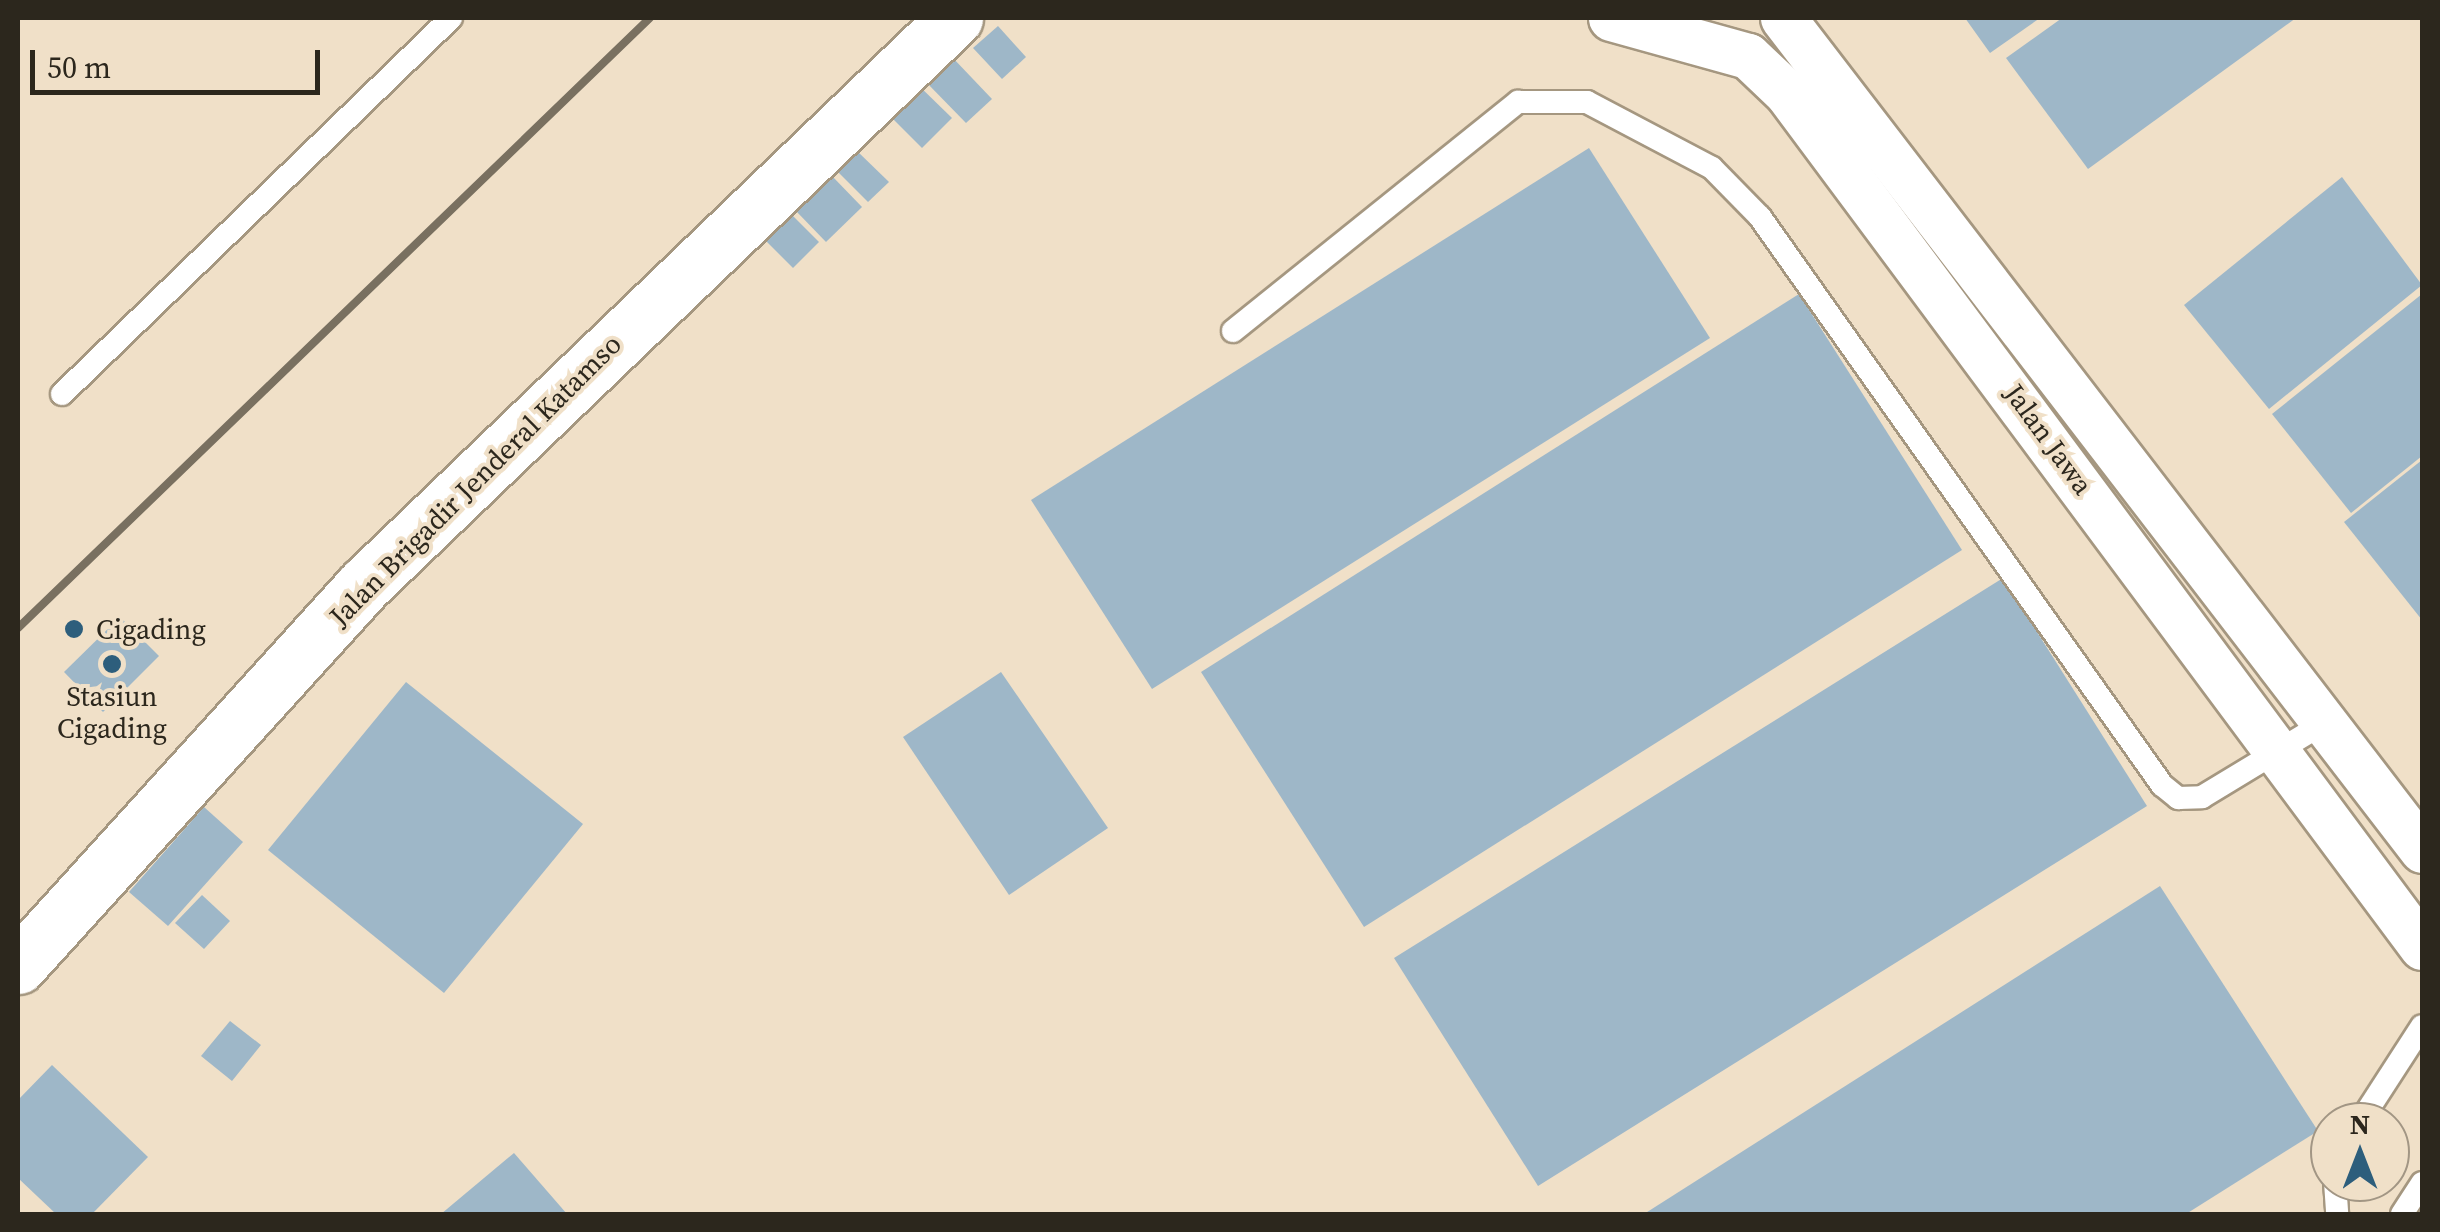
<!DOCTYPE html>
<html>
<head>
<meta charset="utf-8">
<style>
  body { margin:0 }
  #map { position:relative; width:2440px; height:1232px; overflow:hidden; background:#f0e0c8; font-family:"Source Serif 4",serif }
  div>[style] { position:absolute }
  .building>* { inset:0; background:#9eb7c8 }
  .roads { filter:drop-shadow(2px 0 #a59780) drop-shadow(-2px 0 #a59780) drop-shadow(0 2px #a59780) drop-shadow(0 -2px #a59780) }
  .lane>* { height:22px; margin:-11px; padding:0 11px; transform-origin:11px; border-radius:11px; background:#fff }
  .street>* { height:45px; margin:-22.5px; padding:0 22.5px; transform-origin:22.5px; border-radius:22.5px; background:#fff }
  .highway>* { height:55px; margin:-27.5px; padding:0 27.5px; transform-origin:27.5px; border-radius:27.5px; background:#fff }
  .rail>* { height:8px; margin:-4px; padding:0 4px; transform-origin:4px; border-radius:4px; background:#797060 }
  .dots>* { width:28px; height:28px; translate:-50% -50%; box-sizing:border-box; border:5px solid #f0e0c8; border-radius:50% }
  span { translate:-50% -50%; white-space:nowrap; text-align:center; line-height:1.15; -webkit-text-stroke:8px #f0e0c8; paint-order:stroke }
  .street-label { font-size:28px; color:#2c271d }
  .poi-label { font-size:28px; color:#2c271d }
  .left { translate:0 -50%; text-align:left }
  .frame { position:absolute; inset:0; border:20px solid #2c271d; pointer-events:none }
  .north { position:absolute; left:2310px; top:1102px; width:100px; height:100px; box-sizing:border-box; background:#f0e0c8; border:2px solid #a29684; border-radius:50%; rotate:0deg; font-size:28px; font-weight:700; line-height:40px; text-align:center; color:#2c271d }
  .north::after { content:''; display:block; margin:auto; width:35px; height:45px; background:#2d5e7c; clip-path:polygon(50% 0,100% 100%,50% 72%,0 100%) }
  .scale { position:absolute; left:30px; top:50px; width:290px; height:45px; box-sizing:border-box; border:5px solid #2c271d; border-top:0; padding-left:12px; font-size:30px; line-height:35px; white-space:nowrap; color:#2c271d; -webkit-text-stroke:8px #f0e0c8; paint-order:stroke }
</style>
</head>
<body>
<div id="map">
  <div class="building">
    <i style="clip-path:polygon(1965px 18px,2040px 18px,1990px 53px)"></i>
    <i style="clip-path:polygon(2062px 18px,2296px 18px,2088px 169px,2006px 58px)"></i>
    <i style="clip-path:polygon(998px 26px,1026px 57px,1002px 79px,973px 48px)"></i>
    <i style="clip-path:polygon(952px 57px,992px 99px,966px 123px,926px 82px)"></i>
    <i style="clip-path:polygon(912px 79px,952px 118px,922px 148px,883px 109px)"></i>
    <i style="clip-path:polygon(1589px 148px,1710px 338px,1152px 689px,1031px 500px)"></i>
    <i style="clip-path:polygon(855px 149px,889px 182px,868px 202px,835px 169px)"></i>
    <i style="clip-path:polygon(831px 175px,862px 207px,826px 242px,795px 210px)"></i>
    <i style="clip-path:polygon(2342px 177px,2422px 285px,2269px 409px,2184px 305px)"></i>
    <i style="clip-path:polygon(782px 205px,819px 242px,793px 268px,755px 230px)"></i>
    <i style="clip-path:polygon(1799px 294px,1962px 550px,1364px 927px,1201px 672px)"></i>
    <i style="clip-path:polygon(2422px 294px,2422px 456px,2351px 513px,2272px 414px)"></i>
    <i style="clip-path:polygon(2422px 460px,2422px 620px,2344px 522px)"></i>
    <i style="clip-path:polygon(2003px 578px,2147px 806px,1538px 1186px,1394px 958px)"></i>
    <i style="clip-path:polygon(120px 617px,159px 656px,103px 712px,64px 672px)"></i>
    <i style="clip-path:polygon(1001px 672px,1108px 828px,1009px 895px,903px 737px)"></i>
    <i style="clip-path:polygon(406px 682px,583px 824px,444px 993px,268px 850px)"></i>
    <i style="clip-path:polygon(204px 807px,243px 842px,168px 926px,129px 892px)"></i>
    <i style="clip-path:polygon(2160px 886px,2318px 1131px,2186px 1214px,1644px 1214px)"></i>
    <i style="clip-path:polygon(202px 895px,230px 921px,204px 949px,175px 923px)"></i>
    <i style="clip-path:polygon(230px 1021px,261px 1045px,232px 1081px,201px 1056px)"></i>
    <i style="clip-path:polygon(52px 1065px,148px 1157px,92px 1214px,56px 1214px,18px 1178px,18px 1100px)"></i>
    <i style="clip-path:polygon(514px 1153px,567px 1214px,441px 1214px)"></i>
  </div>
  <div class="roads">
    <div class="lane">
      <i style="left:1233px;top:331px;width:366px;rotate:-38.8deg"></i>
      <i style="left:1518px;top:102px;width:69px"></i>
      <i style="left:1587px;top:102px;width:141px;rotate:27.8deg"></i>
      <i style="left:1712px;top:168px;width:69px;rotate:45.6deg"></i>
      <i style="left:1760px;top:217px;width:696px;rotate:54.71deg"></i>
      <i style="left:2162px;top:785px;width:21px;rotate:39deg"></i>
      <i style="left:2178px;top:798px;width:24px;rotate:-2deg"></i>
      <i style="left:2202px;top:797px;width:145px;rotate:-31.2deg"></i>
      <i style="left:62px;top:394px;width:541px;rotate:-44.03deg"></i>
      <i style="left:2360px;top:1122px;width:114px;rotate:-57.1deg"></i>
      <i style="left:2335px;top:1182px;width:32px;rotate:86deg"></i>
      <i style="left:2402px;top:1214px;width:37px;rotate:-57deg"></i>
    </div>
    <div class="street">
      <i style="left:1611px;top:18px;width:142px;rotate:15.5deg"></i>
      <i style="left:1748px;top:56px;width:54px;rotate:43.5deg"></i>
      <i style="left:1787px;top:93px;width:1064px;rotate:53.37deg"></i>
      <i style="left:1783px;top:18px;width:1049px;rotate:52.47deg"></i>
    </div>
    <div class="highway">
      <i style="left:18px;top:966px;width:515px;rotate:-47.76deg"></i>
      <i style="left:364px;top:585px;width:819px;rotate:-43.81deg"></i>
    </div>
  </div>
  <div class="rail">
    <i style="left:18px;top:628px;width:878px;rotate:-43.99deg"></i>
  </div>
  <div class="dots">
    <i style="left:74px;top:629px;background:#2d5e7c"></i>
    <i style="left:112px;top:664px;background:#2d5e7c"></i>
  </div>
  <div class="street-label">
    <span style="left:2049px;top:439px;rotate:54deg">Jalan Jawa</span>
    <span style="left:475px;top:480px;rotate:-45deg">Jalan Brigadir Jenderal Katamso</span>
  </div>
  <div class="poi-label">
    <span class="left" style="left:96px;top:629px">Cigading</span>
    <span style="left:112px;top:712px">Stasiun<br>Cigading</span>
  </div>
  <div class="frame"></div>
  <div class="north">N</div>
  <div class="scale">50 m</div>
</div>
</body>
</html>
